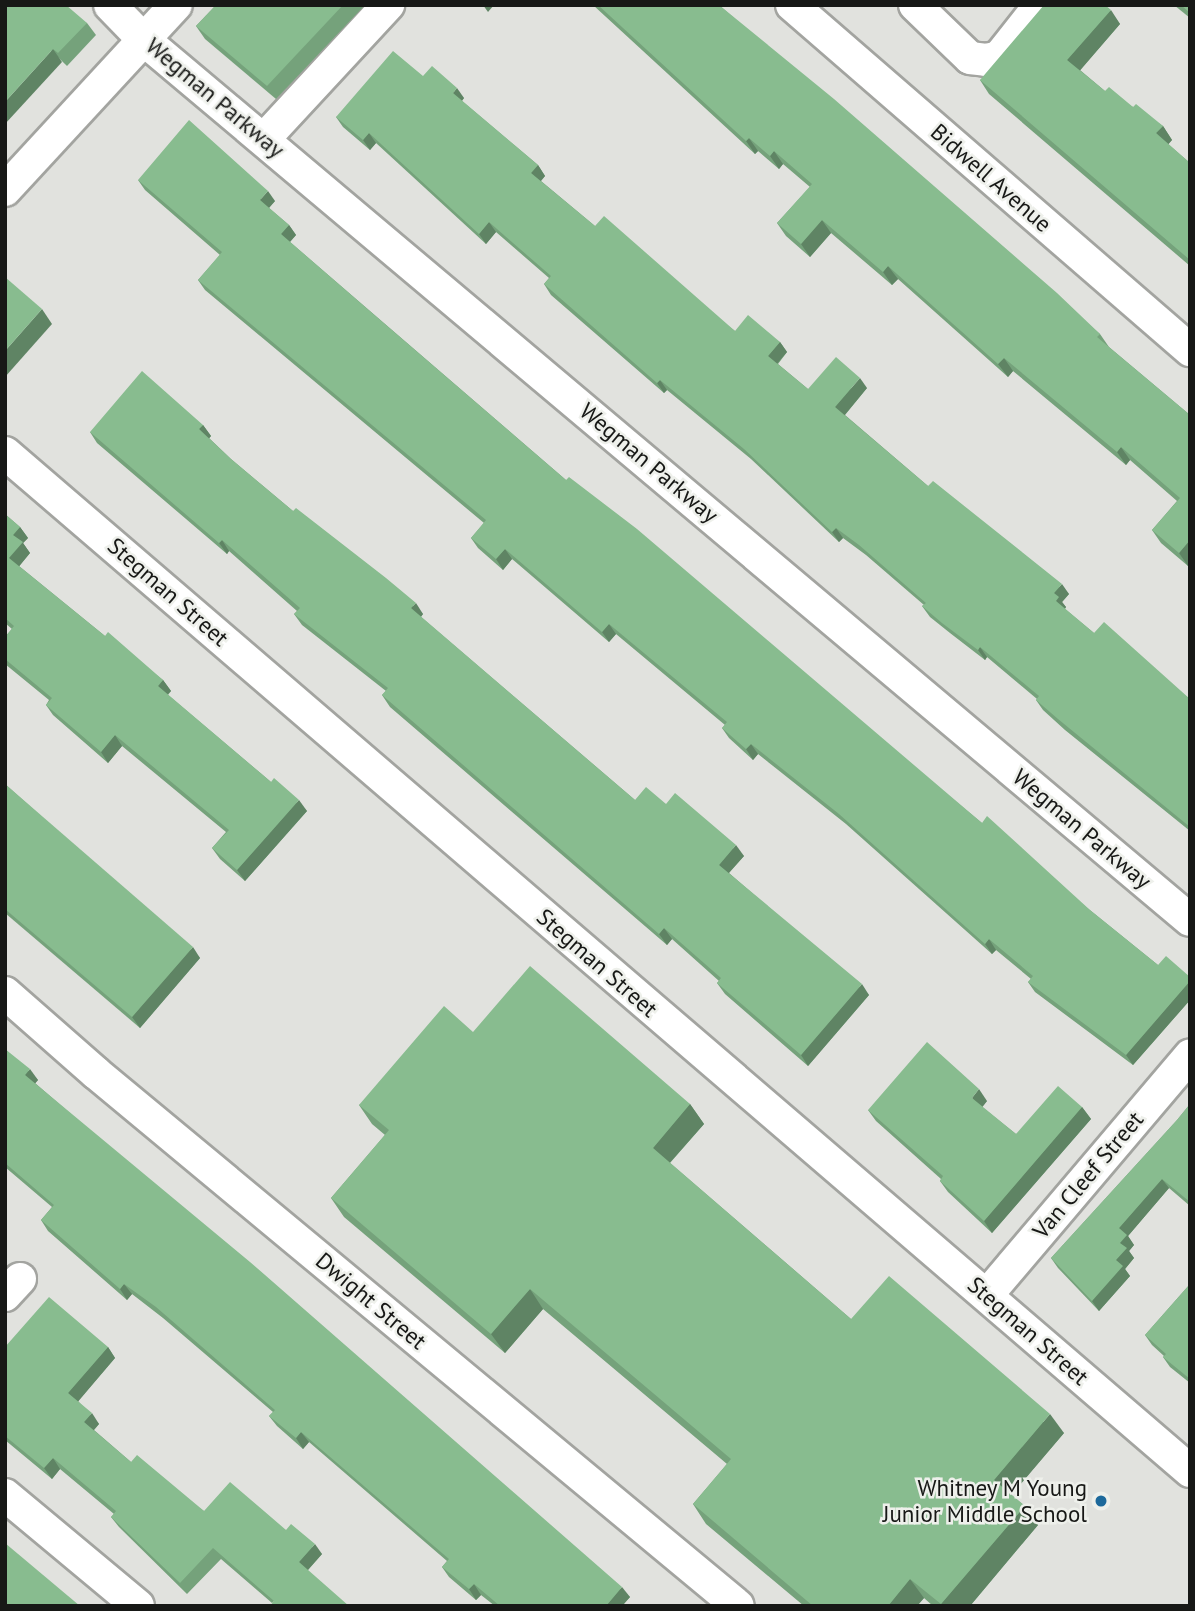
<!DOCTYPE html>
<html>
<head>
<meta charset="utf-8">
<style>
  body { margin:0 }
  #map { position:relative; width:1195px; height:1611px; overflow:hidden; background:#e1e2de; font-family:"PT Sans",sans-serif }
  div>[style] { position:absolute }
  .roads { filter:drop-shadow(2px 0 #a3a4a0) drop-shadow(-2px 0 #a3a4a0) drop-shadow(0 2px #a3a4a0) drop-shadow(0 -2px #a3a4a0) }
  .minor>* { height:32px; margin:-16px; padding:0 16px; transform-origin:16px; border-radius:16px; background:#fff }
  .wall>* { inset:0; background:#75a27b }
  .shaded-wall>* { inset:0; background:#5f8464 }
  .building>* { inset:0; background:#88bc8f }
  .dots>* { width:19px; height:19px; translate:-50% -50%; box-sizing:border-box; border:4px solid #eef0eb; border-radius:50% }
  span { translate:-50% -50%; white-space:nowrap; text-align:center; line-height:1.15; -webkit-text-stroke:5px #eef0eb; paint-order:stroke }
  .street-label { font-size:23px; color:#171816 }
  .poi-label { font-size:23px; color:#171816 }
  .right { translate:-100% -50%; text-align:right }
  .frame { position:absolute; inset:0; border:7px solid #171816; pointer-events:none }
</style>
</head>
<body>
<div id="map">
  <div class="roads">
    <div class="minor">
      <i style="left:110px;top:5px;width:47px;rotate:45.9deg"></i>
      <i style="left:143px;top:39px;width:1368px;rotate:40.08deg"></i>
      <i style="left:792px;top:5px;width:527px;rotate:40.92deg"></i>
      <i style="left:915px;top:5px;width:76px;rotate:43.9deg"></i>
      <i style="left:970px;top:58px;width:16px;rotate:7deg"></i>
      <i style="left:986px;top:60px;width:13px;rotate:-13deg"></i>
      <i style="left:999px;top:57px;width:66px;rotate:-51.7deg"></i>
      <i style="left:264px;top:139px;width:183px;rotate:-47.2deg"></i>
      <i style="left:5px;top:190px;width:252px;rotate:-47.3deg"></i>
      <i style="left:5px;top:453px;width:1562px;rotate:40.66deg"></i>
      <i style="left:5px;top:993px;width:121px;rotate:41.3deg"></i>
      <i style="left:96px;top:1073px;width:834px;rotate:39.7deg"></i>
      <i style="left:5px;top:1295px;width:22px;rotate:-47deg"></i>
      <i style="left:987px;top:1295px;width:314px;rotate:-49.7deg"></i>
      <i style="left:5px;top:1495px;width:173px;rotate:39.8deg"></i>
    </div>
  </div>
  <div class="wall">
    <i style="clip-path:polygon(5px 5px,87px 23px,96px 35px,67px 66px)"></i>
    <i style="clip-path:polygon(216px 5px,365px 5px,276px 99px,205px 39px,196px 26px)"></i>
    <i style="clip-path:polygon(593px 5px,719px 5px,1100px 334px,1109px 347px,1190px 415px,1190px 564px,1188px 566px,1161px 543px,1152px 530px,1177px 501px,1130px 460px,1126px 465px,1013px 371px,1008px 377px,898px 279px,892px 285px,831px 233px,810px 257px,786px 236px,777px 223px,810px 187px,783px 164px,779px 169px,758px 151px,755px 154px)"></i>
    <i style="clip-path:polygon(1174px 5px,1190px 5px,1190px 18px)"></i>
    <i style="clip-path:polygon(1108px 8px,1120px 24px,1080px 70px,1105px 91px,1133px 107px,1163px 126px,1172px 140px,1168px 144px,1190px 163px,1190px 266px,989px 94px,980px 80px)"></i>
    <i style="clip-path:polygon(423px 76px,464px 98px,462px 101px,538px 165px,545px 176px,541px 181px,595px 226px,735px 331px,780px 342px,787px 352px,778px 364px,808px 389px,867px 388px,845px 415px,928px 486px,1069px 594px,1062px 602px,1066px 607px,1065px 609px,1094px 633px,1190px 699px,1190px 831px,1065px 730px,1043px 710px,1036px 700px,1037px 699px,987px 657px,985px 660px,950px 633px,930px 617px,922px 606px,924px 605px,866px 555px,843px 538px,839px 542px,751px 459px,667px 390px,664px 393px,551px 295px,544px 284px,549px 278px,496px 232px,486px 244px,376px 143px,370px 150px,343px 127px,336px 117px)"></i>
    <i style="clip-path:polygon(138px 180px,275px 201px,269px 208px,289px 225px,296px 235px,290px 242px,566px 480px,982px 823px,1158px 965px,1190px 977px,1190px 1000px,1133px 1065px,1035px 992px,1028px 982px,1031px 979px,996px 950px,992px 954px,846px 824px,758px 754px,753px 760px,729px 738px,722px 728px,725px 725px,616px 634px,609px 642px,512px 559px,503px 570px,478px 548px,471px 538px,484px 523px,205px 290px,198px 280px,220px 255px,145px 190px)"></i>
    <i style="clip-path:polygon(203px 425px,211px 436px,209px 438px,231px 459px,293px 511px,423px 614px,421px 617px,635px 800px,666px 804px,744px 856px,729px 873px,869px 995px,808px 1066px,725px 994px,717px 983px,719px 981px,672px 939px,667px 945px,390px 707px,382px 695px,386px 691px,302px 625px,294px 614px,297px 611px,229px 551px,227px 554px,97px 443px,90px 432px)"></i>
    <i style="clip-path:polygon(5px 514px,20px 527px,28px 538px,23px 543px,30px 553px,19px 566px,105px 636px,163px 680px,171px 691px,168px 695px,271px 782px,307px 811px,245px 881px,220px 859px,212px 848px,226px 832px,122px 746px,108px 763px,53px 715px,46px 705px,49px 700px,5px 664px,5px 637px,12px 629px,5px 623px)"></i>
    <i style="clip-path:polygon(5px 784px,200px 958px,140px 1028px,5px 913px)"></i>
    <i style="clip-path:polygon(473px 1032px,690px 1104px,704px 1124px,670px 1163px,851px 1319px,1064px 1433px,1011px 1495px,1025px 1506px,1038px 1525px,970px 1606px,933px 1606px,924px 1598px,917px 1606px,804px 1606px,706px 1524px,693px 1504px,727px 1464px,543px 1309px,505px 1353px,344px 1217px,331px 1198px,385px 1135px,372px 1124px,359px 1105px)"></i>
    <i style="clip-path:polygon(5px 1049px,38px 1080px,35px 1083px,630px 1597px,622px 1606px,495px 1606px,481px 1595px,476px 1600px,449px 1577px,442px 1567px,447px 1561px,309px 1442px,303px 1449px,277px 1426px,269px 1416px,273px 1412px,163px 1318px,132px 1294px,127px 1300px,48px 1231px,41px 1220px,52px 1207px,5px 1167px)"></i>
    <i style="clip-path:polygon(987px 1101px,982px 1107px,1016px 1134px,1082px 1107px,1091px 1119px,992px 1233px,948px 1192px,940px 1181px,941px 1179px,876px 1121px,868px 1110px)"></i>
    <i style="clip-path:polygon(1190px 1104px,1190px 1206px,1169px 1188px,1128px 1236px,1134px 1245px,1129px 1251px,1134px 1258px,1125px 1269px,1130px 1276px,1099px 1311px,1058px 1268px,1051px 1258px,1177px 1120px)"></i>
    <i style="clip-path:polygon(1190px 1284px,1190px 1383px,1170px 1367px,1163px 1357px,1164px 1356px,1152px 1345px,1145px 1335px)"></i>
    <i style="clip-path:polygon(5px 1347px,108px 1347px,115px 1358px,78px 1401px,99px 1424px,94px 1430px,131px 1462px,204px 1511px,286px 1530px,322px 1554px,308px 1570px,272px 1603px,221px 1559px,187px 1594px,119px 1527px,111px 1517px,114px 1514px,60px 1469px,52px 1479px,5px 1440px)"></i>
  </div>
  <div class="shaded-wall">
    <i style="clip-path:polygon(483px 5px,494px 5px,488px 12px)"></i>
    <i style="clip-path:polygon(1111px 10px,1120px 24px,1077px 74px,1067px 60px)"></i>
    <i style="clip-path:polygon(53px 49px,62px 62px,5px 124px,5px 102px)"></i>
    <i style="clip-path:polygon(457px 88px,464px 98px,460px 103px,453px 93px)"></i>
    <i style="clip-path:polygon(1163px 126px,1172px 140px,1166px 147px,1156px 133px)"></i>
    <i style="clip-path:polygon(369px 133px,376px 143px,370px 150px,363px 140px)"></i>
    <i style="clip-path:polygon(749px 138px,758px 151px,755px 154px,746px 141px)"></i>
    <i style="clip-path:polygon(774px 151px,783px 164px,779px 169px,770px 156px)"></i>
    <i style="clip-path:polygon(538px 165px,545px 176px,539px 183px,531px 173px)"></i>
    <i style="clip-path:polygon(268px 191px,275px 201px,267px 210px,260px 200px)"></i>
    <i style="clip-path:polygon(822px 220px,831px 233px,810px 257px,801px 244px)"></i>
    <i style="clip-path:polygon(489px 222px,496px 232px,486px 244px,479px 234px)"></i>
    <i style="clip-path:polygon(289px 225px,296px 235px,288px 244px,281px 234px)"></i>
    <i style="clip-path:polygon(888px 266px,898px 279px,892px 285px,883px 272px)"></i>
    <i style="clip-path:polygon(42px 309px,52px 324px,5px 377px,5px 351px)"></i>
    <i style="clip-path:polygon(780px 342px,787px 352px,775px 366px,768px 356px)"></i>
    <i style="clip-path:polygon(1004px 358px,1013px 371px,1008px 377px,998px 364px)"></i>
    <i style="clip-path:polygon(860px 378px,867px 388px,843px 417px,835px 407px)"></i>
    <i style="clip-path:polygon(660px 380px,667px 390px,664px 393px,657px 383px)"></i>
    <i style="clip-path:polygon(203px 425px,211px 436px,207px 441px,199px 429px)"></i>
    <i style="clip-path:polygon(1121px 447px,1130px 460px,1126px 465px,1117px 452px)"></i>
    <i style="clip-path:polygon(20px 527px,28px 538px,23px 543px,30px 553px,17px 569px,9px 558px,13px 535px)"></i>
    <i style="clip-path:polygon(836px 528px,843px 538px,839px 542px,832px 532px)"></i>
    <i style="clip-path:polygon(222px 540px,229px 551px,227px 554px,219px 543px)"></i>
    <i style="clip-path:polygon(1190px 540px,1190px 564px,1188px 566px,1179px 553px)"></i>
    <i style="clip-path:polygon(505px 549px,512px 559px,503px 570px,496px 559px)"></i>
    <i style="clip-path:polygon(1062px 584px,1069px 594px,1062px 602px,1066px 607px,1063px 611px,1056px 601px,1054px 593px)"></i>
    <i style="clip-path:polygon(416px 603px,423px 614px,419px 619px,411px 608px)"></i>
    <i style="clip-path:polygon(609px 624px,616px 634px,609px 642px,602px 632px)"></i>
    <i style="clip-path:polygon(980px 647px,987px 657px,985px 660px,978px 650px)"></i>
    <i style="clip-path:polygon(163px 680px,171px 691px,165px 697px,158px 686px)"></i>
    <i style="clip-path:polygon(115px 735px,122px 746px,108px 763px,101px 752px)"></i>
    <i style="clip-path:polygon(751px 744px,758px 754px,753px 760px,746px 749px)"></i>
    <i style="clip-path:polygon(299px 800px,307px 811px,245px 881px,237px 870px)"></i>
    <i style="clip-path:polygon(736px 845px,744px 856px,726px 876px,719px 865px)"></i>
    <i style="clip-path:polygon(664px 928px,672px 939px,667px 945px,659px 934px)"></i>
    <i style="clip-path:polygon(989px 939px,996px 950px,992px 954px,985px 944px)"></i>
    <i style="clip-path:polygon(193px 947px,200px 958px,140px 1028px,132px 1017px)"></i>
    <i style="clip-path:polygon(1190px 981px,1190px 1000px,1133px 1065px,1126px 1055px)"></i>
    <i style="clip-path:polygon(862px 984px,869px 995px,808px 1066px,801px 1055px)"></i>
    <i style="clip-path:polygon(30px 1069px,38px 1080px,33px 1086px,25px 1075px)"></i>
    <i style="clip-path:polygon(979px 1089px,987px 1101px,980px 1110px,972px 1098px)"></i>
    <i style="clip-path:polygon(690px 1104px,704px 1124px,666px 1167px,653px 1148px)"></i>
    <i style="clip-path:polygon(1082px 1107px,1091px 1119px,992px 1233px,984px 1221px)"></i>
    <i style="clip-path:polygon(1162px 1179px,1169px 1188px,1128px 1236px,1134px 1245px,1129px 1251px,1134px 1258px,1125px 1269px,1130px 1276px,1099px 1311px,1092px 1301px,1116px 1260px,1120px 1243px,1119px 1228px)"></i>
    <i style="clip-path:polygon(124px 1284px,132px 1294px,127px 1300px,120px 1289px)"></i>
    <i style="clip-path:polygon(530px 1289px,543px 1309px,505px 1353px,491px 1334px)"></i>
    <i style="clip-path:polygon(108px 1347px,115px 1358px,76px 1404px,68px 1393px)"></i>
    <i style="clip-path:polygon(92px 1413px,99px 1424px,92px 1432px,84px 1422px)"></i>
    <i style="clip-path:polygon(1050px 1414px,1064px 1433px,1008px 1499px,994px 1480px)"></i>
    <i style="clip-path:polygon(301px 1432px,309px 1442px,303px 1449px,296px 1438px)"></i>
    <i style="clip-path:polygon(53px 1458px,60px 1469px,52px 1479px,44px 1468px)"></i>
    <i style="clip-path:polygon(1025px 1506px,1038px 1525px,970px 1606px,942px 1606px,941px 1604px)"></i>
    <i style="clip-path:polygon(315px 1544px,322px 1554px,306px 1572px,299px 1562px)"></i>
    <i style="clip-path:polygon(910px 1579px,924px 1598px,917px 1606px,888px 1606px)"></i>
    <i style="clip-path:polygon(474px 1584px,481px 1595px,476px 1600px,469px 1589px)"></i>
    <i style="clip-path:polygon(622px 1587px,630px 1597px,622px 1606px,606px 1606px)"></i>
  </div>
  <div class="building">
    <i style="clip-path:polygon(5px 5px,66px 5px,87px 23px,58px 53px,53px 49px,5px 102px)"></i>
    <i style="clip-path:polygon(216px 5px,343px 5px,267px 86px,196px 26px)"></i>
    <i style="clip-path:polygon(598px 5px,719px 5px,834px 99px,1057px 293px,1100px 334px,1097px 337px,1190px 415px,1190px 540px,1179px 553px,1152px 530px,1180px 498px,1121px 447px,1117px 452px,1004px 358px,998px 364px,888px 266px,883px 272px,822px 220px,801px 244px,777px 223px,812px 184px,774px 151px,770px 156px,749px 138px,746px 141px)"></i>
    <i style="clip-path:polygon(1044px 5px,1105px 5px,1111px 10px,1067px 60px,1105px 91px,1109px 87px,1133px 107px,1136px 104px,1163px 126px,1156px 133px,1190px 163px,1190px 260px,980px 80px)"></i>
    <i style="clip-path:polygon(1181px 5px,1190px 5px,1190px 13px)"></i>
    <i style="clip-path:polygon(393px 51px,423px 76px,432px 66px,457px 88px,453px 93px,538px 165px,531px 173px,595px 226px,604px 216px,735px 331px,748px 315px,780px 342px,768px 356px,808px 389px,836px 357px,860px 378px,835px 407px,928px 486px,933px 481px,1062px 584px,1054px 593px,1059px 597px,1056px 601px,1094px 633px,1104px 622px,1190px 699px,1190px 827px,1058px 719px,1036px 700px,1039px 696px,980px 647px,978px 650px,942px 623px,922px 606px,926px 603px,859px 545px,836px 528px,832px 532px,744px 449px,660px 380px,657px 383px,544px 284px,551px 276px,489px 222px,479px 234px,369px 133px,363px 140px,336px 117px)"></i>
    <i style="clip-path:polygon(189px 120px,268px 191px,260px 200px,289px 225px,281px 234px,372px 313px,566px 480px,569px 477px,637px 529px,982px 823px,987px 816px,1090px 910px,1158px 965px,1166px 956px,1190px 977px,1190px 981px,1126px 1055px,1028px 982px,1033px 976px,989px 939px,985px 944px,839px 814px,751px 744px,746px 749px,722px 728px,727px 722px,609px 624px,602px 632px,505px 549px,496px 559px,471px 538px,486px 520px,198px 280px,222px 252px,138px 180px)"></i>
    <i style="clip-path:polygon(5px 277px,42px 309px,5px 351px)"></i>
    <i style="clip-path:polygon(142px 371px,203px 425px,199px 429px,231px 459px,293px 511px,296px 508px,386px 578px,416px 603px,411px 608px,635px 800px,646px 787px,666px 804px,675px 793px,736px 845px,719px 865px,862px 984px,801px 1055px,717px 983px,721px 978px,664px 928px,659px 934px,382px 695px,388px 688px,294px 614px,300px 608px,222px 540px,219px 543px,90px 432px)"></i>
    <i style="clip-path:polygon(5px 514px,20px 527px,13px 535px,23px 542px,9px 558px,105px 636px,108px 632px,163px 680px,158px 686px,271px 782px,274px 778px,299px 800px,237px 870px,212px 848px,229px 830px,115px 735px,101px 752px,46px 705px,52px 698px,5px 659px,5px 637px,14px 626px,5px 618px)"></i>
    <i style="clip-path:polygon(5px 784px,193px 947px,132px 1017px,5px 909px)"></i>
    <i style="clip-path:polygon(530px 966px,690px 1104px,653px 1148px,851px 1319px,889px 1276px,1050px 1414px,994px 1480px,1025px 1506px,941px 1604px,910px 1579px,888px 1606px,813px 1606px,693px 1504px,731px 1459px,530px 1289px,491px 1334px,331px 1198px,389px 1130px,359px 1105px,444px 1006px,473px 1032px)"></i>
    <i style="clip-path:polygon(927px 1042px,979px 1089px,972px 1098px,1016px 1134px,1058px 1086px,1082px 1107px,984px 1221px,940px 1181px,943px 1176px,868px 1110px)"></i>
    <i style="clip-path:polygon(5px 1049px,30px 1069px,25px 1075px,250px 1262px,622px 1587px,606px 1606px,500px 1606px,474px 1584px,469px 1589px,442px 1567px,449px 1559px,301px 1432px,296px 1438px,269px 1416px,275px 1410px,156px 1307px,124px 1284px,120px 1289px,41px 1220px,54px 1205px,5px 1163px)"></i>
    <i style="clip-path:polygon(1190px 1104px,1190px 1202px,1162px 1179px,1119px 1228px,1127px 1235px,1120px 1243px,1127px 1248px,1116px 1260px,1123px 1266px,1092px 1301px,1051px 1258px,1177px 1120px)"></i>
    <i style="clip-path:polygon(1190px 1284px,1190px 1379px,1163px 1357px,1166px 1354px,1145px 1335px)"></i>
    <i style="clip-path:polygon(49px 1297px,108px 1347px,68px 1393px,92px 1413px,84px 1422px,131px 1462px,137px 1455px,204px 1511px,230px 1482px,286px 1530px,291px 1524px,315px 1544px,299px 1562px,349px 1606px,270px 1606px,274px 1601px,213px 1548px,180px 1583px,111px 1517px,116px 1511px,53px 1458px,44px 1468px,5px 1436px,5px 1347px)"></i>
    <i style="clip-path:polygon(5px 1543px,80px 1606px,5px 1606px)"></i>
  </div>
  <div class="dots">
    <i style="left:1101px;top:1501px;background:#1d699b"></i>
  </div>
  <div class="street-label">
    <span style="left:215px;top:98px;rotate:40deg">Wegman Parkway</span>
    <span style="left:991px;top:178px;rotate:41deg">Bidwell Avenue</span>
    <span style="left:649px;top:463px;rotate:40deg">Wegman Parkway</span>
    <span style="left:168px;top:592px;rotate:41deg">Stegman Street</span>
    <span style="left:1082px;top:829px;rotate:40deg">Wegman Parkway</span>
    <span style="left:597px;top:963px;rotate:41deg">Stegman Street</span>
    <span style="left:1088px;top:1175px;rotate:-50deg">Van Cleef Street</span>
    <span style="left:371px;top:1301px;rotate:40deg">Dwight Street</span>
    <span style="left:1028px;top:1331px;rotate:41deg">Stegman Street</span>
  </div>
  <div class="poi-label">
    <span class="right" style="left:1087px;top:1501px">Whitney M Young<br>Junior Middle School</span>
  </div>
  <div class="frame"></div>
</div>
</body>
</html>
